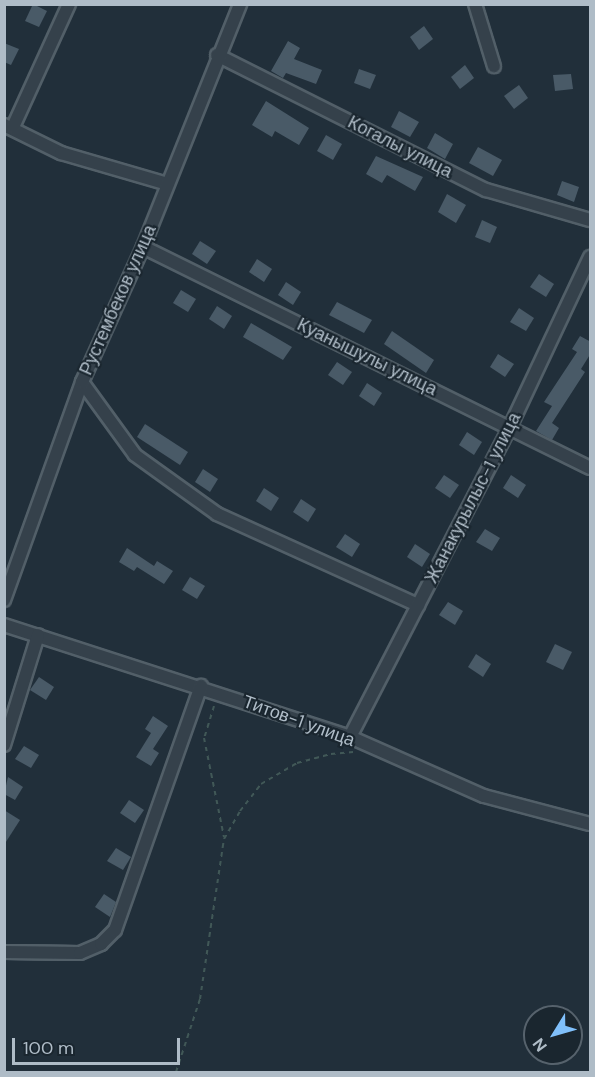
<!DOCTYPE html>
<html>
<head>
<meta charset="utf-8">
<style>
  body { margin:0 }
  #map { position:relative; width:595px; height:1077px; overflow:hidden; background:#212f3a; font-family:"DM Sans",sans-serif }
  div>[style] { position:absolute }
  .building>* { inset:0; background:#495a67 }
  .path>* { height:2px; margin-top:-1px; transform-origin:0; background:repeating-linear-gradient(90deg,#415857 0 4.5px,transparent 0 9px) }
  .roads { filter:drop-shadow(2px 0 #525f68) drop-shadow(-2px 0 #525f68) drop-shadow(0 2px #525f68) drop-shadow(0 -2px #525f68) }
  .minor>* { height:12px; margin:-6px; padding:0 6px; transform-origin:6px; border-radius:6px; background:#35414b }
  span { translate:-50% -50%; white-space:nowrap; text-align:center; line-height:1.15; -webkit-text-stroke:4.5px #1a262f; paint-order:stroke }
  .street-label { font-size:18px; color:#afbcc7 }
  .frame { position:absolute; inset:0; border:6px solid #afbcc7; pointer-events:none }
  .north { position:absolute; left:523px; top:1005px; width:60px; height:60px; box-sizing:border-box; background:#1a262f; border:2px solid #56626c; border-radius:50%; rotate:233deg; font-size:16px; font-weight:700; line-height:24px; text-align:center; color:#afbcc7 }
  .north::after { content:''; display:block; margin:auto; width:21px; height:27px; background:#80c0fb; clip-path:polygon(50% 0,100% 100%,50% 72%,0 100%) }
  .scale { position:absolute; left:12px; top:1038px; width:168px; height:27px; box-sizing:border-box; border:3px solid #afbcc7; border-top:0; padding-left:8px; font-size:18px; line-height:21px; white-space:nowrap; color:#afbcc7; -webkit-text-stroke:4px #1a262f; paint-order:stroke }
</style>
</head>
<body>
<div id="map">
  <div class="building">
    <i style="clip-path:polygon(33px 4px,47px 11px,39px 27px,25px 21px)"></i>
    <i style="clip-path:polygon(424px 26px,433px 39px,419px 50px,410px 37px)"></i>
    <i style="clip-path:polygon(288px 41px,300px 48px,294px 59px,322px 70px,316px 84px,286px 73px,283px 78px,271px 71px)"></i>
    <i style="clip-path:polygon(4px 43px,19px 49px,11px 65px,4px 62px)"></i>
    <i style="clip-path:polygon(465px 65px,474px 78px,460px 89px,451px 77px)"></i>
    <i style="clip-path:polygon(359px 69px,376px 75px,370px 89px,354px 83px)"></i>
    <i style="clip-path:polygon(571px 74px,573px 89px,555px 91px,553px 75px)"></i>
    <i style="clip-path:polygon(519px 85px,528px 98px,514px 109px,504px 96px)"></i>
    <i style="clip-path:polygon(266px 101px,309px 128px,299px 145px,275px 131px,272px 137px,252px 125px)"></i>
    <i style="clip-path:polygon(399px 111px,419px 122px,410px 137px,391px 127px)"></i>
    <i style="clip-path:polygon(435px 133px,453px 144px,445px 159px,427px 148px)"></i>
    <i style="clip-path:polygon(326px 135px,342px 144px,333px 160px,317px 151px)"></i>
    <i style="clip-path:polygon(478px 147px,502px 160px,493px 176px,469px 163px)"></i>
    <i style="clip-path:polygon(376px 156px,423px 177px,415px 191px,387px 175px,382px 183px,366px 174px)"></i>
    <i style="clip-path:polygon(562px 181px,579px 187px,574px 202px,557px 195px)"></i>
    <i style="clip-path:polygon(447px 194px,466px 205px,456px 223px,438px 212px)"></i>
    <i style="clip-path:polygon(482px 220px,497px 227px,490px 243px,475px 237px)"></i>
    <i style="clip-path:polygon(200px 241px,216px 251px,207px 264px,192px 254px)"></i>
    <i style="clip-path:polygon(257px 259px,272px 269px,264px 282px,249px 272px)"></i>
    <i style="clip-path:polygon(539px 274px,554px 284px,546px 297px,530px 287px)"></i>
    <i style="clip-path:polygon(286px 282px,301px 292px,293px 305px,278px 295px)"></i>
    <i style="clip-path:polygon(181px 290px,196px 299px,188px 312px,173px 303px)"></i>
    <i style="clip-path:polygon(337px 302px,372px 320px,364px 333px,329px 315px)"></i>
    <i style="clip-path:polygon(217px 306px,232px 316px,224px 329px,209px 319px)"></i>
    <i style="clip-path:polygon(519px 308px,534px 318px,526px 331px,510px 322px)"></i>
    <i style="clip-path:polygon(251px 323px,292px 347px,283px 360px,243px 337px)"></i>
    <i style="clip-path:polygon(392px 331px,434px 360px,426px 373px,384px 344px)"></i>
    <i style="clip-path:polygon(580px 336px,591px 342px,591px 353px,581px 369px,585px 372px,552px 423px,559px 428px,552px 440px,536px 431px,552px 406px,544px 402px,577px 352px,572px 349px)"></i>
    <i style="clip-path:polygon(498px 354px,514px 364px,505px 377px,490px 367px)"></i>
    <i style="clip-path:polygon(337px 362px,352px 372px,343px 385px,328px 375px)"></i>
    <i style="clip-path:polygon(367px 383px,382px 393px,374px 406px,359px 396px)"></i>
    <i style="clip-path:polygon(145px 424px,188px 452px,180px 465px,137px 437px)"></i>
    <i style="clip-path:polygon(467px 432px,482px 442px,474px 455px,459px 445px)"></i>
    <i style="clip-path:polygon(203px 469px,218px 479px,210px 492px,195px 482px)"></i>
    <i style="clip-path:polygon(444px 475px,459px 485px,450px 498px,435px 488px)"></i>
    <i style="clip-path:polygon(511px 475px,526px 485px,518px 498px,503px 488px)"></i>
    <i style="clip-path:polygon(264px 488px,279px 498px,271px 511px,256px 501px)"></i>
    <i style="clip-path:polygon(301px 499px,316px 509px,308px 522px,293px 512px)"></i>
    <i style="clip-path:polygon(485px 529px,500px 538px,492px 551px,476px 542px)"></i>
    <i style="clip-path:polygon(345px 534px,360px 544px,352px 557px,336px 547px)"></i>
    <i style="clip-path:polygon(415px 544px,430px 554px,422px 567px,407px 557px)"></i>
    <i style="clip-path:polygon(127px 548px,154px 566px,157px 561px,173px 571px,164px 584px,137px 567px,134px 571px,119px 562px)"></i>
    <i style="clip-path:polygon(190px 577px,205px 586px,197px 599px,182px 590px)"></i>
    <i style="clip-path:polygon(448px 602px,463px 611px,455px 625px,439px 615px)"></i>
    <i style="clip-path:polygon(555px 644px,572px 652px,563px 670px,546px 662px)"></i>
    <i style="clip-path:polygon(476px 654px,491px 664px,483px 677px,468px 667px)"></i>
    <i style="clip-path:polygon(39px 677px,54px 687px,46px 700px,30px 690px)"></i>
    <i style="clip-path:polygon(153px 716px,168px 726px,153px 749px,159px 753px,151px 766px,136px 757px,151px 733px,145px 729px)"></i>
    <i style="clip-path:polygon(24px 746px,39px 755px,31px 768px,15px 759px)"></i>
    <i style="clip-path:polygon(8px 777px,23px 787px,15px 800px,4px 794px)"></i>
    <i style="clip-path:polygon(129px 800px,144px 810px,135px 823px,120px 813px)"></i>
    <i style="clip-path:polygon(4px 810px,20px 820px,4px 845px)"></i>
    <i style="clip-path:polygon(116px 848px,131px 857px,123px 870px,107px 861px)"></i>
    <i style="clip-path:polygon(104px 894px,116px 902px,110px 917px,95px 907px)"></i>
  </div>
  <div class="path">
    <i style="left:214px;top:706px;width:34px;rotate:107deg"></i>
    <i style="left:204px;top:738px;width:101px;rotate:78.6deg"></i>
    <i style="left:176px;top:1072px;width:77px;rotate:-71.8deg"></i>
    <i style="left:200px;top:999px;width:162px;rotate:-81.5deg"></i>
    <i style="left:224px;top:839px;width:32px;rotate:-60deg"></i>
    <i style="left:240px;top:811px;width:34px;rotate:-52deg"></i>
    <i style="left:261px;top:784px;width:42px;rotate:-30.3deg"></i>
    <i style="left:297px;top:763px;width:35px;rotate:-15deg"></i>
    <i style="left:331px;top:754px;width:25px;rotate:-5deg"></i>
  </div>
  <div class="roads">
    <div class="minor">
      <i style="left:475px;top:4px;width:65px;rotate:73deg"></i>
      <i style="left:217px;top:55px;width:301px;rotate:26.7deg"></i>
      <i style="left:486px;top:190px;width:108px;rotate:16.1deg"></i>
      <i style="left:4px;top:125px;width:64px;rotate:26.2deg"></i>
      <i style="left:61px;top:153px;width:111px;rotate:16.2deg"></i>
      <i style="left:13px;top:127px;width:135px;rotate:-65.5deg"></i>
      <i style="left:143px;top:247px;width:499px;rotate:26.3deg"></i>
      <i style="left:82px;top:382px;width:90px;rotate:54deg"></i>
      <i style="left:135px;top:455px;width:101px;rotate:35.7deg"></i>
      <i style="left:217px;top:514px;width:221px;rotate:24.4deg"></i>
      <i style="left:4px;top:600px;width:232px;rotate:-70.3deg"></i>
      <i style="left:82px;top:382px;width:148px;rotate:-65.7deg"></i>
      <i style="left:143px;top:247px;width:262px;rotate:-68.2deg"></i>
      <i style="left:4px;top:625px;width:364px;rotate:17.9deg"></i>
      <i style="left:350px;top:737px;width:146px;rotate:23.8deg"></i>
      <i style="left:484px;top:796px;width:110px;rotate:14.8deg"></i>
      <i style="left:350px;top:737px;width:349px;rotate:-62.7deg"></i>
      <i style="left:510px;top:427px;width:188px;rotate:-64.8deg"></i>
      <i style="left:4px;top:745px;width:115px;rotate:-72.8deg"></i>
      <i style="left:4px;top:952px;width:76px;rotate:0.8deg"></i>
      <i style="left:80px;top:953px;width:23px;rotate:-23deg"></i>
      <i style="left:101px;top:944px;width:20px;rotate:-45deg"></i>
      <i style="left:115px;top:930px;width:259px;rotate:-70.6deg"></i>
    </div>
  </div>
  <div class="street-label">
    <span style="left:400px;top:147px;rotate:27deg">Когалы улица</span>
    <span style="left:118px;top:300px;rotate:-66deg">Рустембеков улица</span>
    <span style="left:367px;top:357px;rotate:26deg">Куанышулы улица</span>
    <span style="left:473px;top:498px;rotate:-63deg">Жанакурылыс-1 улица</span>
    <span style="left:299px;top:721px;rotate:20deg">Титов-1 улица</span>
  </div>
  <div class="frame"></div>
  <div class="north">N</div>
  <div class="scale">100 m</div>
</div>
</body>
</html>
